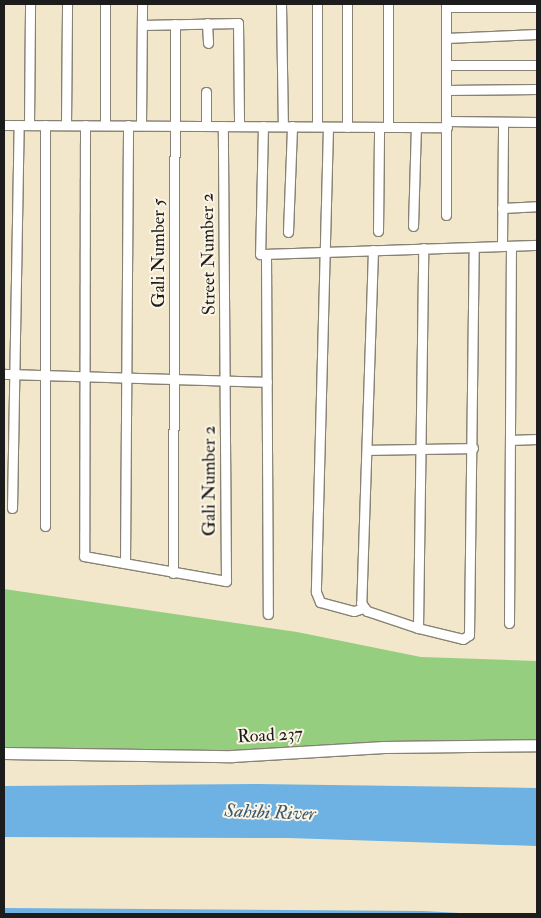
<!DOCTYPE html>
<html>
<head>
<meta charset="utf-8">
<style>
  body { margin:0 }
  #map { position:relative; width:541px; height:918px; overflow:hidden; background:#f2e7cb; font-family:"IM FELL Double Pica",serif }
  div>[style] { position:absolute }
  .green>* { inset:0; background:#96ce80 }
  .water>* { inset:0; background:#6db2e3 }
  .roads { filter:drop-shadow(1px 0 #878274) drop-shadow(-1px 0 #878274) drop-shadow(0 1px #878274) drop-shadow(0 -1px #878274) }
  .minor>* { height:9px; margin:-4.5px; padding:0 4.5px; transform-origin:4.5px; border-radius:4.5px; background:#fff }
  .tertiary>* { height:11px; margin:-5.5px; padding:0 5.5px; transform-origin:5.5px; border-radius:5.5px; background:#fff }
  span { translate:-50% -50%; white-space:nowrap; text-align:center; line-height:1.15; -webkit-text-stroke:4px #fcf5e5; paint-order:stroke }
  .street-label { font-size:18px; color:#1c1c1c }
  .water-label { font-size:19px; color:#3c586c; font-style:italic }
  .frame { position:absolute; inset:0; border:5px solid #1c1c1c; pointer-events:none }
</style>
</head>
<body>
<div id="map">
  <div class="green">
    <i style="clip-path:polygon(4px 589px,297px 632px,421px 657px,537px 661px,537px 743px,227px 754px,4px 748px)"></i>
  </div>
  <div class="water">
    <i style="clip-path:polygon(258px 784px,537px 788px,537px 846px,288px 838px,4px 837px,4px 786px)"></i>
    <i style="clip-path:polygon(4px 908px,423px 911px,478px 914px,4px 914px)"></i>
  </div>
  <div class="roads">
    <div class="minor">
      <i style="left:105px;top:4px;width:121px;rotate:90deg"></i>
      <i style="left:281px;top:4px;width:122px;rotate:89.1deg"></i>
      <i style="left:317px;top:4px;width:122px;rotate:90deg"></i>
      <i style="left:347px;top:4px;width:123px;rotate:90deg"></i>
      <i style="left:388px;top:4px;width:123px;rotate:90deg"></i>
      <i style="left:446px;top:7px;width:91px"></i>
      <i style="left:207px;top:23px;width:20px;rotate:87deg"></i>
      <i style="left:142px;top:25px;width:96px;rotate:-1.2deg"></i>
      <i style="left:238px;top:23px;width:103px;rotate:89.4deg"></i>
      <i style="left:446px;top:38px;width:91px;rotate:-2.5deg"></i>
      <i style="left:446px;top:65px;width:91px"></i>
      <i style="left:447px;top:90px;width:90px;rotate:-0.6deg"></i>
      <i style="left:206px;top:92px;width:34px;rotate:90deg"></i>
      <i style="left:447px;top:121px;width:90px;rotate:0.6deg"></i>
      <i style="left:4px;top:125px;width:443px;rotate:0.3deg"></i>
      <i style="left:29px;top:125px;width:121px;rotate:-89.5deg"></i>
      <i style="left:45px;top:125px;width:401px;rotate:90deg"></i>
      <i style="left:66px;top:125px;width:121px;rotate:-89.5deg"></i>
      <i style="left:85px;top:125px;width:431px;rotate:90.1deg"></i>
      <i style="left:84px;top:556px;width:144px;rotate:10deg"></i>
      <i style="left:226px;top:581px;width:455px;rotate:-90.4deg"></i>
      <i style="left:141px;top:125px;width:121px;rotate:-89.5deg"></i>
      <i style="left:263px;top:126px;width:128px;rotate:91.3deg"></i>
      <i style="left:260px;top:254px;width:277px;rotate:-1.9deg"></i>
      <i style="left:328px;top:127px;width:465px;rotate:91.5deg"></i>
      <i style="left:316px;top:592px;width:11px;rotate:68deg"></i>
      <i style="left:320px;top:602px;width:35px;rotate:15deg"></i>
      <i style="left:354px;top:611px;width:9px;rotate:-18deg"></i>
      <i style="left:502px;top:208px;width:35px;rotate:-3deg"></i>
      <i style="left:446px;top:215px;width:211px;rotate:-90deg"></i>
      <i style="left:413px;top:226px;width:99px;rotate:-88.3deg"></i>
      <i style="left:378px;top:231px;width:104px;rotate:-89.4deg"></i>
      <i style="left:288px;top:232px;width:106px;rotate:-87.8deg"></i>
      <i style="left:502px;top:246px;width:124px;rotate:-89.5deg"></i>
      <i style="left:373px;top:250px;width:353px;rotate:91.9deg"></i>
      <i style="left:361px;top:603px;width:10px;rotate:53deg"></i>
      <i style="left:367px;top:611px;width:54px;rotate:18.4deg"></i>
      <i style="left:418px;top:628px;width:380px;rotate:-89.2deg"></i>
      <i style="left:266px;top:255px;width:359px;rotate:89.7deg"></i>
      <i style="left:4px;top:374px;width:263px;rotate:1.7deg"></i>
      <i style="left:510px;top:440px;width:27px;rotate:-2deg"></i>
      <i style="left:367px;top:450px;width:106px;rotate:-1.1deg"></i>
      <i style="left:12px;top:508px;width:383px;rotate:-89deg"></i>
      <i style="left:125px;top:563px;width:438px;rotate:-89.6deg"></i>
      <i style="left:173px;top:573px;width:549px;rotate:-89.79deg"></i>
      <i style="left:509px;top:623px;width:377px;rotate:-89.7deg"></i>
      <i style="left:418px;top:628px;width:46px;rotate:13.7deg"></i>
      <i style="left:463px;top:639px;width:7px;rotate:-34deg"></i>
      <i style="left:469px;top:635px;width:388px;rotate:-89.3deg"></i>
    </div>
    <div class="tertiary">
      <i style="left:4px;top:753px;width:228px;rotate:0.8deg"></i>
      <i style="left:232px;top:756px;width:152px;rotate:-3.4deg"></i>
      <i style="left:384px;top:747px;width:153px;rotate:-0.7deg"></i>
    </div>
  </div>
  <div class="street-label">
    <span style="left:159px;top:253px;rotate:-90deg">Gali Number 5</span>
    <span style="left:209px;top:254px;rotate:-91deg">Street Number 2</span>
    <span style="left:210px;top:481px;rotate:-90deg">Gali Number 2</span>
    <span style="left:270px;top:736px;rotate:-3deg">Road 237</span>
  </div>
  <div class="water-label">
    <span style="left:270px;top:813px;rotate:2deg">Sahibi River</span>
  </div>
  <div class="frame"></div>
</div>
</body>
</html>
